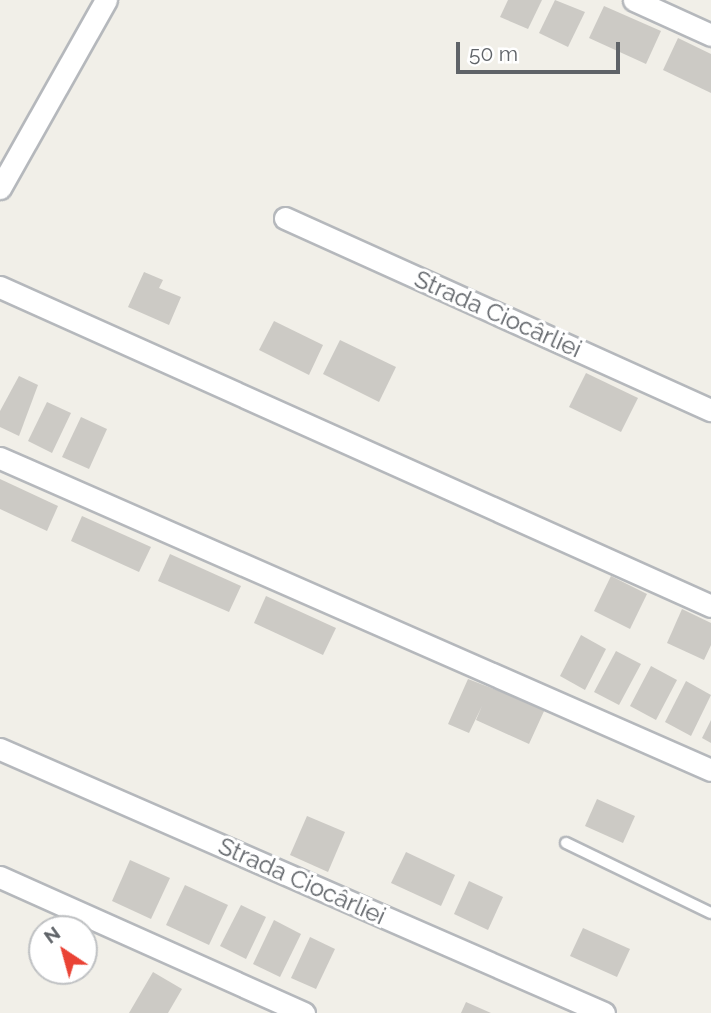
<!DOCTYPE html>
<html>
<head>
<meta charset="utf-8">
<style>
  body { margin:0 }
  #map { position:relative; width:711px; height:1013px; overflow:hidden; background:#f1efe8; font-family:Raleway,sans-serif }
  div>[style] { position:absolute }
  .building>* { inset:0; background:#cccac5 }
  .roads { filter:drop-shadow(2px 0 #b5b8bc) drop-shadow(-2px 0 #b5b8bc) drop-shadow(0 2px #b5b8bc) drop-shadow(0 -2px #b5b8bc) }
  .lane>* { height:10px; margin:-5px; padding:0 5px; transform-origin:5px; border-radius:5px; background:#fff }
  .street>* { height:21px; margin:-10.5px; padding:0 10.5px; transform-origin:10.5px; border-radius:10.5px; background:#fff }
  span { translate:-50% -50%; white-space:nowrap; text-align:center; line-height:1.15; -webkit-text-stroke:6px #fff; paint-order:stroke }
  .street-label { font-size:24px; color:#5f6368 }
  .north { position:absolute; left:28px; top:915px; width:70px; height:70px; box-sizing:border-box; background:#fff; border:2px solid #bfc1c3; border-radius:50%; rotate:324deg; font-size:19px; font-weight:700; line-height:28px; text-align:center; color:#5f6368 }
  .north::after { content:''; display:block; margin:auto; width:24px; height:32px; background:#ea4335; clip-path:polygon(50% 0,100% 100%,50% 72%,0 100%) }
  .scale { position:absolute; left:456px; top:42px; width:164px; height:32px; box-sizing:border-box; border:4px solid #5f6368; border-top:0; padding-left:9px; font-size:21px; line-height:24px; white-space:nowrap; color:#5f6368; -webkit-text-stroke:5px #fff; paint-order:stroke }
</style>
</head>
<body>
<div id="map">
  <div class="building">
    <i style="clip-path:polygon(508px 0,542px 0,528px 29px,500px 17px)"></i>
    <i style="clip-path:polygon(555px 0,585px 12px,568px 47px,539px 33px)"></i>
    <i style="clip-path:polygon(604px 6px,661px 31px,646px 64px,589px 38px)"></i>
    <i style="clip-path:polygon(678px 38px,711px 54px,711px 93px,663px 70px)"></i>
    <i style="clip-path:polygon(144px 272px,163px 280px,159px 288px,181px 297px,169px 325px,128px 307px)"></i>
    <i style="clip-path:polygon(274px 321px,323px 345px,309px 375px,259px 350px)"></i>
    <i style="clip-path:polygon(340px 340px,396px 367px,379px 402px,323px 374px)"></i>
    <i style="clip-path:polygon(586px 373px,638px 398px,621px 432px,569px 407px)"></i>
    <i style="clip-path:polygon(19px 376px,38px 385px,19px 436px,0 427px,0 411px)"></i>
    <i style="clip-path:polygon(47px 402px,71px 413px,52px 453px,28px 441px)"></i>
    <i style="clip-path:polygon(81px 417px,107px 429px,89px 469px,62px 457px)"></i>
    <i style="clip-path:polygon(0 479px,58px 506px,47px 531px,0 509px)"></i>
    <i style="clip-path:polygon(82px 516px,151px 547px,139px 572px,71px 541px)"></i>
    <i style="clip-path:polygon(170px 554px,241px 586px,229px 612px,158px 581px)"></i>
    <i style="clip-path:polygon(611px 576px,647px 594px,630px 629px,594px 611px)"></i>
    <i style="clip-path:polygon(266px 596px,336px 628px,323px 655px,254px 623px)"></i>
    <i style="clip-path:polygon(682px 609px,711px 623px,711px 645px,704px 660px,667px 643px)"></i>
    <i style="clip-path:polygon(581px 635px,606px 649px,585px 690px,560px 676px)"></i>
    <i style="clip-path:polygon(616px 651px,641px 664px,619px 705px,594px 692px)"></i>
    <i style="clip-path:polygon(651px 666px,677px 680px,656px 720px,630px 706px)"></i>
    <i style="clip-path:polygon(468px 679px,545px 709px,529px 744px,476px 720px,482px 706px,469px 733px,448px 724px)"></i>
    <i style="clip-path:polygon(686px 681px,711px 695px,691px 736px,665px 722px)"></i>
    <i style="clip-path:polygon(711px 720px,711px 743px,702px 738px)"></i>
    <i style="clip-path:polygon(597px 799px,635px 816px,623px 843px,585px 826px)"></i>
    <i style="clip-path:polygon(307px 816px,345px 832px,328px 872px,290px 855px)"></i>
    <i style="clip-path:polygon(406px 852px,455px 875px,441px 906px,391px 883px)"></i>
    <i style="clip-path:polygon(130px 860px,170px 878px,151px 919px,112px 901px)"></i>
    <i style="clip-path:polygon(469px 881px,503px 897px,488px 930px,454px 914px)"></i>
    <i style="clip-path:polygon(185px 885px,228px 905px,209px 945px,166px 925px)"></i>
    <i style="clip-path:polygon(241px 905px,266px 917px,246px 959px,220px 946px)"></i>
    <i style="clip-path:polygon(274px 920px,301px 934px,280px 977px,253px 964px)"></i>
    <i style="clip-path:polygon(583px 928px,630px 949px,617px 977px,570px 956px)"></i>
    <i style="clip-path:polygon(310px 937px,335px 949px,316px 989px,291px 978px)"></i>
    <i style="clip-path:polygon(153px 972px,182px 989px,168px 1013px,129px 1013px)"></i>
    <i style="clip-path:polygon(466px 1002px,491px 1013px,461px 1013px)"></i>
  </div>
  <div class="roads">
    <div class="lane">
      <i style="left:566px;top:843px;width:161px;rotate:25.8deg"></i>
    </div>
    <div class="street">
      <i style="left:634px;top:0;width:85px;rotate:24.4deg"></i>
      <i style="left:0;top:188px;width:216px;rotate:-60.6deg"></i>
      <i style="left:285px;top:218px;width:467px;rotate:24.3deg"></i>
      <i style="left:0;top:287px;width:779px;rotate:24.16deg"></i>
      <i style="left:0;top:458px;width:776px;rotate:23.69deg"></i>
      <i style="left:0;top:749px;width:659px;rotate:23.61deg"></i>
      <i style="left:0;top:877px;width:333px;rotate:24.1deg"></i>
    </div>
  </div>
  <div class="street-label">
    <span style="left:498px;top:314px;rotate:24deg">Strada Ciocârliei</span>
    <span style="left:302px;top:881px;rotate:24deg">Strada Ciocârliei</span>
  </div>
  <div class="north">N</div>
  <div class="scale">50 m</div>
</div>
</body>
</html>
